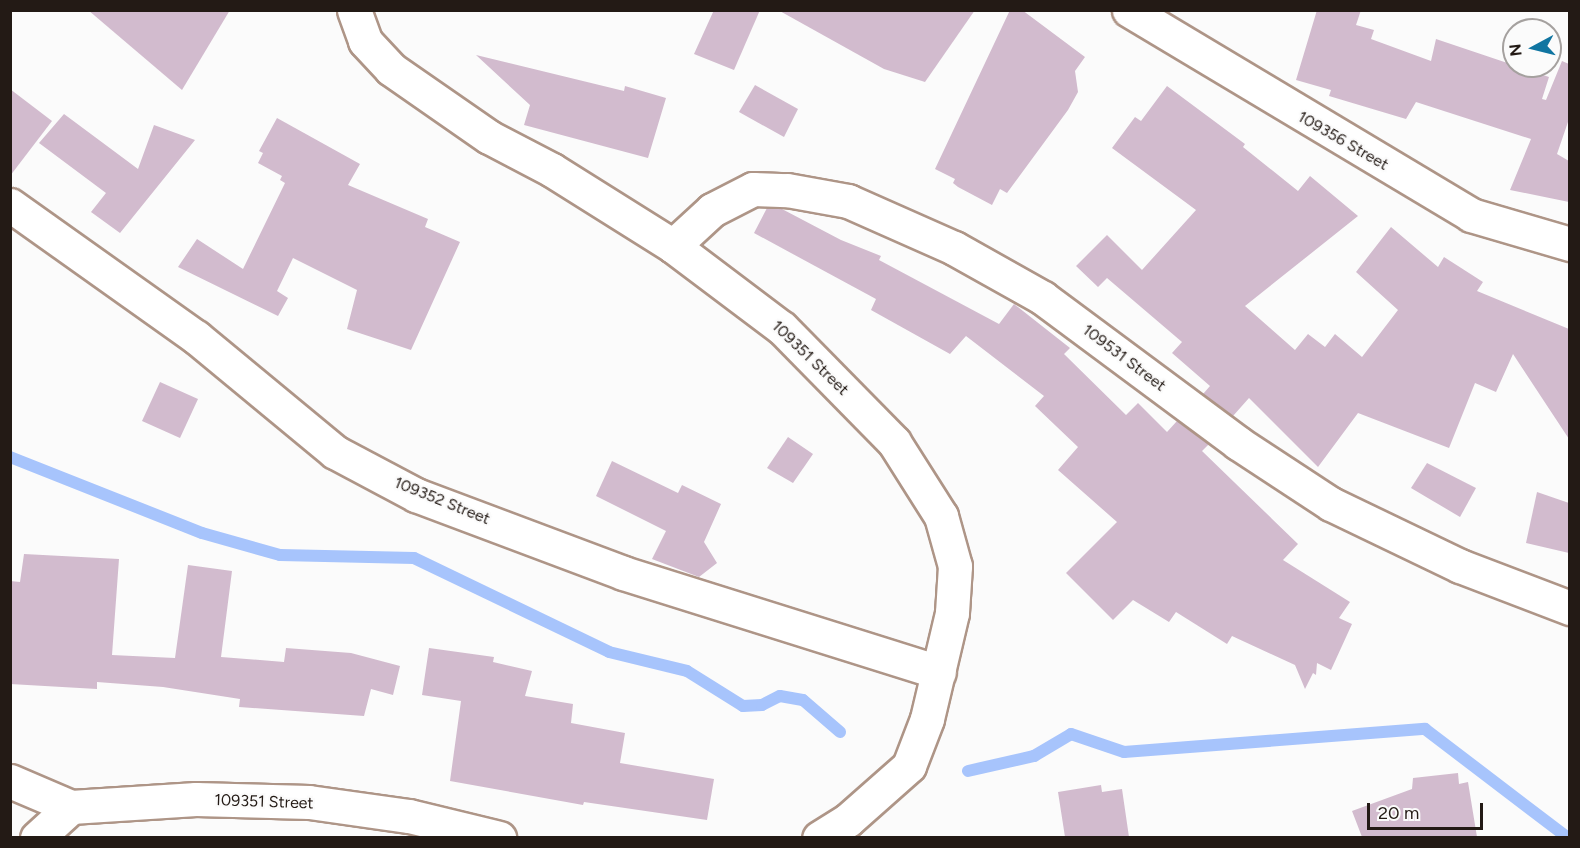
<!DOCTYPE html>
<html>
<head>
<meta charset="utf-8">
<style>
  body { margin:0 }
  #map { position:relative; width:1580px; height:848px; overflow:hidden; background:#fbfbfb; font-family:Figtree,sans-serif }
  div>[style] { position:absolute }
  .stream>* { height:12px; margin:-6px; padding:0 6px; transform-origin:6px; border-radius:6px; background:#a7c4fc }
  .building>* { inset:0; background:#d2bbce }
  .roads { filter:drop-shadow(2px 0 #ae9587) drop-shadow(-2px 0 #ae9587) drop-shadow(0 2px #ae9587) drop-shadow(0 -2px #ae9587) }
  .minor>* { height:33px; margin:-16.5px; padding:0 16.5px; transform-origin:16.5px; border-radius:16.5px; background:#fff }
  span { translate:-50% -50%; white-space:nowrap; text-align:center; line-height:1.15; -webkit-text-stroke:4.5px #fbfbfb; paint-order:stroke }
  .street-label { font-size:16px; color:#231a15 }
  .frame { position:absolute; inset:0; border:12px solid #231a15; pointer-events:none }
  .north { position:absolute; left:1502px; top:18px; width:60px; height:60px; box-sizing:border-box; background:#fbfbfb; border:2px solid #a5a19f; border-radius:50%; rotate:263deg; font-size:16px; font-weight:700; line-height:24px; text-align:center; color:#231a15 }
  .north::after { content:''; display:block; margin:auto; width:21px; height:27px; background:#1075a1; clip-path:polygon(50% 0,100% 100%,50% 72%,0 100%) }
  .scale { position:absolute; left:1367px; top:803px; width:116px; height:27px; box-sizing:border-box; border:3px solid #231a15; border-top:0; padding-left:8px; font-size:18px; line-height:21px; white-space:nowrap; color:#231a15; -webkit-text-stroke:4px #fbfbfb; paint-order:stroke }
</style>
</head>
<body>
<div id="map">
  <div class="stream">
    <i style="left:10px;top:457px;width:206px;rotate:21.6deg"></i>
    <i style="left:202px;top:533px;width:81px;rotate:15.8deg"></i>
    <i style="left:280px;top:555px;width:134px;rotate:1.3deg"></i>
    <i style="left:414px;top:558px;width:216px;rotate:25.7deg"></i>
    <i style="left:609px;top:652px;width:80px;rotate:13.7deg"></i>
    <i style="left:687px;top:671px;width:66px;rotate:32deg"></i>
    <i style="left:743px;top:706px;width:19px;rotate:-3deg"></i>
    <i style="left:762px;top:705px;width:20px;rotate:-27deg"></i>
    <i style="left:780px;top:696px;width:23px;rotate:10deg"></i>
    <i style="left:803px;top:700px;width:49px;rotate:40.9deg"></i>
    <i style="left:968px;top:771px;width:68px;rotate:-12.8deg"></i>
    <i style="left:1034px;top:756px;width:43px;rotate:-30.7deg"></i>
    <i style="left:1071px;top:734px;width:56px;rotate:18.8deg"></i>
    <i style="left:1124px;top:752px;width:302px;rotate:-4.4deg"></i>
    <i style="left:1425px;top:729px;width:180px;rotate:37.3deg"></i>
  </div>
  <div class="building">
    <i style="clip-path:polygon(88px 10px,230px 10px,182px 90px)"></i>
    <i style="clip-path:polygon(714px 10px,760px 10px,734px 70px,694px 54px)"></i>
    <i style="clip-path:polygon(778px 10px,975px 10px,925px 82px,884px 69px)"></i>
    <i style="clip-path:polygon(1010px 10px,1022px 10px,1085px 57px,1075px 71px,1078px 92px,1068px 110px,1007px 193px,1000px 189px,992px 205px,958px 187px,953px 183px,955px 179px,935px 169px)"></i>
    <i style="clip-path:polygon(1317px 10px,1361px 10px,1356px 25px,1374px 30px,1371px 39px,1431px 61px,1436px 39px,1549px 77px,1542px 99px,1546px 100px,1562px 61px,1569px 64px,1569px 119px,1557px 154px,1569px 161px,1569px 202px,1510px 190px,1531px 139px,1416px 102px,1406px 119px,1329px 96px,1331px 90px,1296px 80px)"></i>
    <i style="clip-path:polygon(476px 55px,624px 91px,625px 86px,666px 98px,648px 158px,524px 125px,530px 105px)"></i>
    <i style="clip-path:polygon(755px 85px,798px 109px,784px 137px,739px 112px)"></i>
    <i style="clip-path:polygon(1167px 86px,1245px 144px,1243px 147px,1298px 191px,1310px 176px,1358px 216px,1245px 306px,1295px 350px,1308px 334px,1325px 347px,1335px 334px,1362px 357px,1398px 310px,1356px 272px,1391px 227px,1438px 267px,1444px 257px,1483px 282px,1477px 291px,1569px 329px,1569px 439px,1513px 354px,1496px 392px,1475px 383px,1449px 448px,1358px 413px,1318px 467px,1249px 398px,1233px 416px,1203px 394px,1210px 386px,1172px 353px,1182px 342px,1107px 278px,1098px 287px,1076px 266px,1107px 235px,1142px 270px,1196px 210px,1112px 148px,1135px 117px,1141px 121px)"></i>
    <i style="clip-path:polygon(10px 89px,52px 121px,10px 176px)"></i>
    <i style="clip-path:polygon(64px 114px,138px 169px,154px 125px,195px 140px,120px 233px,91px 212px,106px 193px,39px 143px)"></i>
    <i style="clip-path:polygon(277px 118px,360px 164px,348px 185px,428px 219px,425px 227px,460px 242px,411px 350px,347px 329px,357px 290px,293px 258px,277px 291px,288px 298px,278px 316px,178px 267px,197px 239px,243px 269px,285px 183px,280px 180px,282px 176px,258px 163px,263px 153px,259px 151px)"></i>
    <i style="clip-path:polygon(767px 208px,782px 209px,841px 240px,881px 256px,879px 260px,999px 324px,1014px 304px,1070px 348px,1064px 354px,1126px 415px,1138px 403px,1167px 432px,1177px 421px,1209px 444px,1202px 451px,1298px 544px,1283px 560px,1350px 602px,1339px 618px,1352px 624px,1331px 670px,1317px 663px,1316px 675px,1313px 673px,1305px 689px,1295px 665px,1232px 636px,1227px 644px,1176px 612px,1169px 622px,1133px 600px,1113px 620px,1066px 573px,1117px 522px,1058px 470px,1078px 447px,1035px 406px,1044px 396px,966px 336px,950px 354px,871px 310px,876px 299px,754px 233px)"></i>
    <i style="clip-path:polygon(160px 382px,198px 399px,180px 438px,142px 421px)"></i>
    <i style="clip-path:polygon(788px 437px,813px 454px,793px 483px,767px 468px)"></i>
    <i style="clip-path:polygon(612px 461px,678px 493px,682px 485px,721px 504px,704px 542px,717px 563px,699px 577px,652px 559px,666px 531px,596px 496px)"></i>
    <i style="clip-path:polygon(1427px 463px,1476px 488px,1460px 517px,1411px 488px)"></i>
    <i style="clip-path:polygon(1537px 492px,1569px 503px,1569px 553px,1526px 543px)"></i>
    <i style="clip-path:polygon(24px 554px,119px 559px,112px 655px,175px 658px,188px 565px,232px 571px,221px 657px,284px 662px,286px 648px,351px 653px,400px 666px,393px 695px,371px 689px,364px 716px,239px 707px,240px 699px,163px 687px,97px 682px,97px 689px,10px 684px,10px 581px,20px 582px)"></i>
    <i style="clip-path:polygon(429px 648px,494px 657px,493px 662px,532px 671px,525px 696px,573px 704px,571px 723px,625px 733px,620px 763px,714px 779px,707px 820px,584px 802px,583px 805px,450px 781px,461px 701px,422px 695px)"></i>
    <i style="clip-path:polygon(1458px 773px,1459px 784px,1468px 782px,1477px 837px,1362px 837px,1352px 811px,1412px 789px,1413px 778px)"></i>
    <i style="clip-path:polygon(1101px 785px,1102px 792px,1122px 789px,1129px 837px,1065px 837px,1058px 792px)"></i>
  </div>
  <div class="roads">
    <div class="minor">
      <i style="left:354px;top:10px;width:33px;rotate:70deg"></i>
      <i style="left:365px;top:41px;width:38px;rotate:47deg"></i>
      <i style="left:391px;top:69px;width:119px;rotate:34.8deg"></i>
      <i style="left:489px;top:137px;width:71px;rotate:27.6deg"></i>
      <i style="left:552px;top:170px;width:143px;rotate:32.1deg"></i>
      <i style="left:673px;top:246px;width:136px;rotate:37deg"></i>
      <i style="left:782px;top:328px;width:160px;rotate:45.5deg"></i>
      <i style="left:894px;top:442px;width:88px;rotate:57.6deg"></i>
      <i style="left:941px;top:516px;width:52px;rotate:74.4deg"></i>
      <i style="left:955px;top:566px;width:47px;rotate:93.7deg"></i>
      <i style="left:952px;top:613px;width:109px;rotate:103.3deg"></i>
      <i style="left:927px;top:719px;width:50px;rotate:111deg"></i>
      <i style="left:909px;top:766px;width:81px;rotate:138.5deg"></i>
      <i style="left:848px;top:820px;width:34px;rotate:148deg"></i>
      <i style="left:1129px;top:10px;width:399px;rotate:30.9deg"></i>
      <i style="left:1471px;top:215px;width:103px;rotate:16.3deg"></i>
      <i style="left:10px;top:205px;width:228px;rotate:35.4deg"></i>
      <i style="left:196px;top:337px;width:180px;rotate:39.6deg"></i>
      <i style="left:335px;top:452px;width:92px;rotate:28deg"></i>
      <i style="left:416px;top:495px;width:221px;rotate:20.6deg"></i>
      <i style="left:623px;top:573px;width:331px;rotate:17.4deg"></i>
      <i style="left:673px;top:246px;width:53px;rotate:-42.7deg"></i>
      <i style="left:712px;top:210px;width:46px;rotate:-27.1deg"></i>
      <i style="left:753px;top:189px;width:34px;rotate:2deg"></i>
      <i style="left:787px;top:190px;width:62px;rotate:10.2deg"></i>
      <i style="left:848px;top:201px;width:116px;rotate:23.9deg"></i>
      <i style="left:954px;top:248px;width:102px;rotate:29.3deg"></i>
      <i style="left:1043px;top:298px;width:243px;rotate:36.6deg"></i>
      <i style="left:1238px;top:443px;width:111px;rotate:33.3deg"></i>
      <i style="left:1331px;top:504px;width:143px;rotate:25.7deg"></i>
      <i style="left:1460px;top:566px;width:118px;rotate:20.9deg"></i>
      <i style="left:10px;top:781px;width:66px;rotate:23.1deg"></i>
      <i style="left:37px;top:838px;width:46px;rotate:-42.4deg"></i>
      <i style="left:71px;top:807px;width:125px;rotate:-3.7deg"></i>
      <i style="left:196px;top:799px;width:113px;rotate:1.5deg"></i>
      <i style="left:309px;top:802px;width:101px;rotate:8deg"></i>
      <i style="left:409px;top:816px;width:93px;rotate:13.7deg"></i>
    </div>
  </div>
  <div class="street-label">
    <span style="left:1343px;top:141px;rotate:30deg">109356 Street</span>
    <span style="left:810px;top:358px;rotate:44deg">109351 Street</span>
    <span style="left:1124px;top:358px;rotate:37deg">109531 Street</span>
    <span style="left:442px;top:501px;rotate:22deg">109352 Street</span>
    <span style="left:264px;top:802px;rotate:2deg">109351 Street</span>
  </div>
  <div class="frame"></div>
  <div class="north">N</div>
  <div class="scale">20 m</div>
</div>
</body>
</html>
